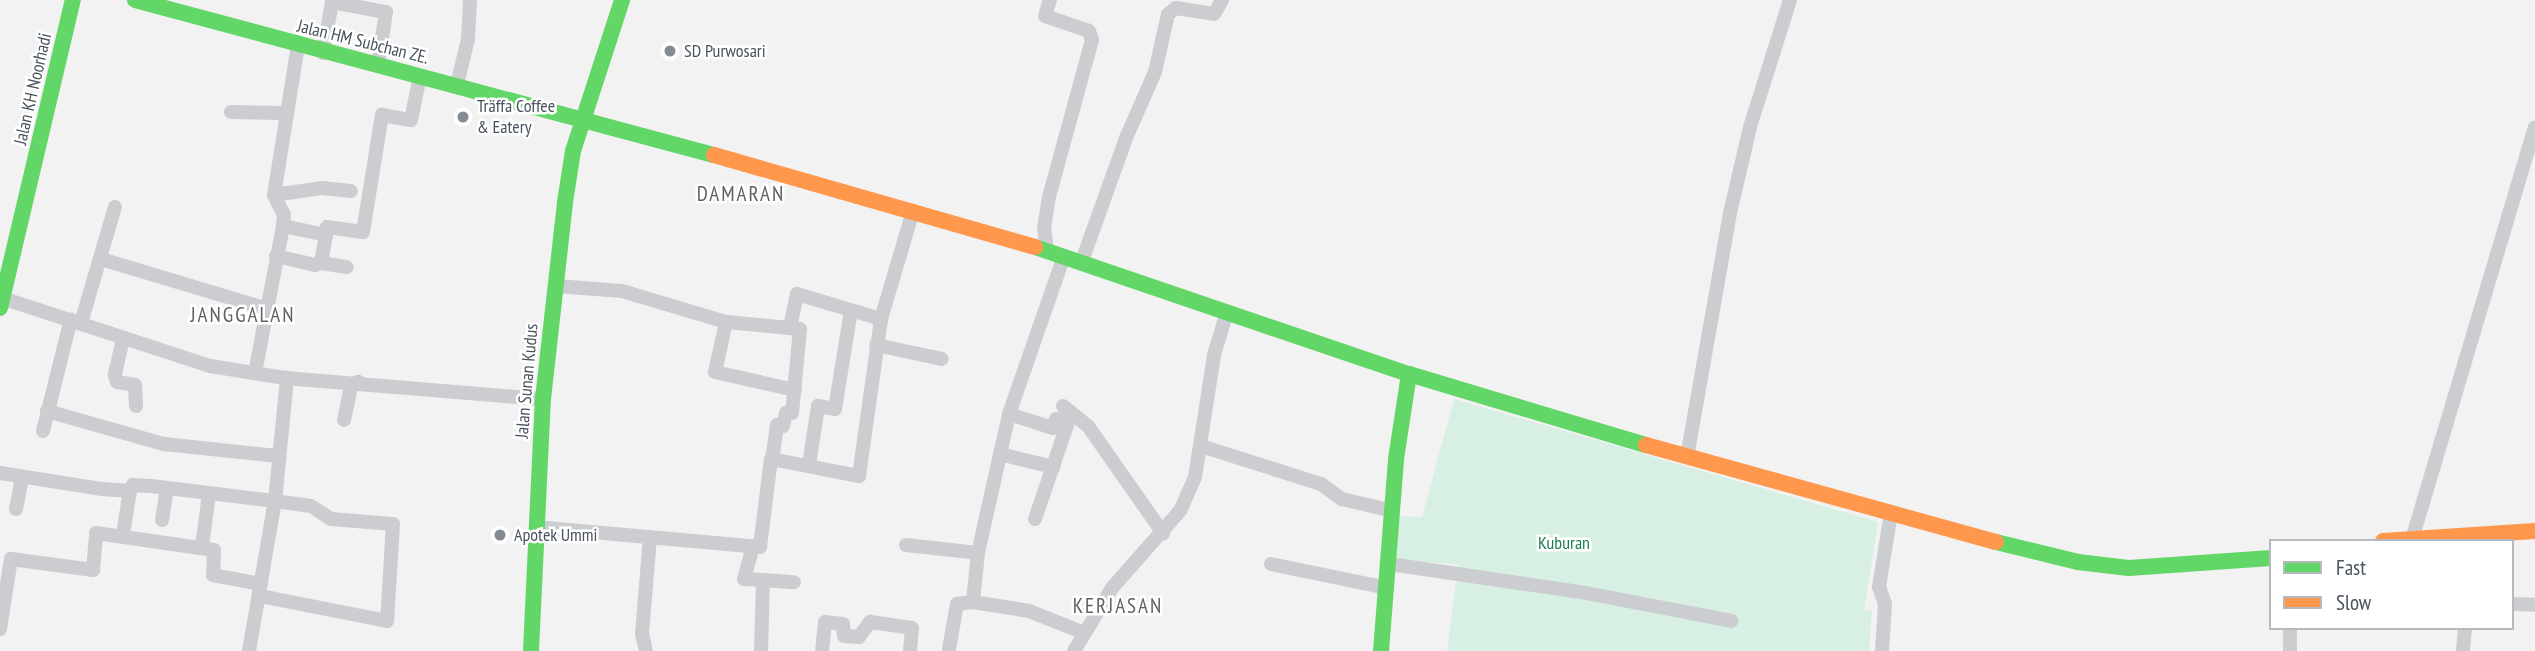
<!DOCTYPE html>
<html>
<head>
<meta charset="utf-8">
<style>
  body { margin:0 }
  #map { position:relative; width:2535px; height:651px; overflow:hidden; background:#f2f2f2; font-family:"PT Sans Narrow",sans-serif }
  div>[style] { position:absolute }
  .green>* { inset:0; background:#d8f0e3 }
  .street>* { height:14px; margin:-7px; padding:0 7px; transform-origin:7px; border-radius:7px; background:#cbcdd0 }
  .fast>* { height:16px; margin:-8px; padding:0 8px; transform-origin:8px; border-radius:8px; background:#63d668 }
  .slow>* { height:16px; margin:-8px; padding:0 8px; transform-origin:8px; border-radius:8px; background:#ff974d }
  .dots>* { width:19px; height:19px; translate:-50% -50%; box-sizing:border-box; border:4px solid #fff; border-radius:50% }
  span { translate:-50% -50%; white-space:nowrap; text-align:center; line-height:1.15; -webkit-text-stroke:5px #fff; paint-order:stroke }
  .street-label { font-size:18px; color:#49535e }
  .poi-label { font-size:18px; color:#49535e }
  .left { translate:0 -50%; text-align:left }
  .park-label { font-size:18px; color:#1a7f53 }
  .quarter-label { font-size:21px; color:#5e6166; letter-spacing:2px }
  .legend { position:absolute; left:2269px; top:539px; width:245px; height:91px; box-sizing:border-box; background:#fff; border:2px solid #b6babf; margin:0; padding:9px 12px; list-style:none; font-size:21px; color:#49535e }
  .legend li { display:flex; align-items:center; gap:14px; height:35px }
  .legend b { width:35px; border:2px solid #b6babf }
</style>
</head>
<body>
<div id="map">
  <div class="green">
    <i style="clip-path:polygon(1454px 399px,1878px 522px,1864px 611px,1872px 610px,1869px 651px,1447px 651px,1458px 565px,1390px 558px,1393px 516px,1422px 517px)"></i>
  </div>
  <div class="street">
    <i style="left:323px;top:53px;width:52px;rotate:-80deg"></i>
    <i style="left:332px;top:2px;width:55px;rotate:10.5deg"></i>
    <i style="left:386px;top:12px;width:54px;rotate:98.6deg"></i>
    <i style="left:457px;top:85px;width:47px;rotate:-76.6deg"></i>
    <i style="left:468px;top:39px;width:39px;rotate:-87deg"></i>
    <i style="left:231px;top:112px;width:53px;rotate:1.1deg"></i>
    <i style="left:274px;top:195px;width:49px;rotate:-8.3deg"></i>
    <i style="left:322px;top:188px;width:29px;rotate:6deg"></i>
    <i style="left:283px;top:226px;width:44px;rotate:11.8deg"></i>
    <i style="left:326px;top:235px;width:8px;rotate:-83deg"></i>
    <i style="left:327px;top:227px;width:36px;rotate:8deg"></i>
    <i style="left:363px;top:232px;width:119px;rotate:-80.8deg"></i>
    <i style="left:382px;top:115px;width:29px;rotate:10deg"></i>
    <i style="left:411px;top:120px;width:45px;rotate:-78.4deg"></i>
    <i style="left:1047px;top:251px;width:23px;rotate:-97deg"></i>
    <i style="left:1044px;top:228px;width:31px;rotate:-81deg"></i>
    <i style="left:1049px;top:197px;width:163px;rotate:-74.7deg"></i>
    <i style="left:1092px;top:40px;width:9px;rotate:-108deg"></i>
    <i style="left:1089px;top:31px;width:46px;rotate:-161.2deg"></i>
    <i style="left:1045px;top:16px;width:17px;rotate:-73deg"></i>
    <i style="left:276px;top:256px;width:40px;rotate:13deg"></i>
    <i style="left:315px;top:265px;width:6px;rotate:-18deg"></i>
    <i style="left:321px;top:263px;width:28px;rotate:-80deg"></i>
    <i style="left:101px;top:259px;width:174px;rotate:16.7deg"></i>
    <i style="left:1082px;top:261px;width:131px;rotate:-70.3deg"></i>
    <i style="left:1126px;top:138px;width:72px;rotate:-66.3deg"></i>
    <i style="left:1155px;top:72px;width:59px;rotate:-77.4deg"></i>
    <i style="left:1168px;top:14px;width:10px;rotate:-37deg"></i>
    <i style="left:1176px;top:8px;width:38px;rotate:9deg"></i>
    <i style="left:1214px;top:14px;width:16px;rotate:-60deg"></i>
    <i style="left:321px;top:263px;width:26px;rotate:9deg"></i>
    <i style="left:556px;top:286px;width:66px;rotate:4.3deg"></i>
    <i style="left:622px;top:291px;width:109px;rotate:16.6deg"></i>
    <i style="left:726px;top:322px;width:74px;rotate:5.4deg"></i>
    <i style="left:800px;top:329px;width:84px;rotate:95.4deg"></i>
    <i style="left:792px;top:413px;width:6px;rotate:180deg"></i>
    <i style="left:786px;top:413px;width:13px;rotate:103deg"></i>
    <i style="left:783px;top:426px;width:6px;rotate:-171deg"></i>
    <i style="left:777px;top:425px;width:34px;rotate:98deg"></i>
    <i style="left:2px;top:298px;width:219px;rotate:18.1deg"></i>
    <i style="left:210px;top:366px;width:76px;rotate:9.1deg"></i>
    <i style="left:285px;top:378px;width:259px;rotate:4.7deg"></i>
    <i style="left:726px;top:322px;width:51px;rotate:102.4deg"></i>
    <i style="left:715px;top:372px;width:82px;rotate:12.7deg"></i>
    <i style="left:81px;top:323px;width:121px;rotate:-73.7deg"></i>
    <i style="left:790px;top:327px;width:34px;rotate:-78deg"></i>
    <i style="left:797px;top:294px;width:88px;rotate:16.6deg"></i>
    <i style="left:123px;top:339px;width:37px;rotate:103deg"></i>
    <i style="left:115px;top:375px;width:7px;rotate:74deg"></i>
    <i style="left:117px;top:382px;width:18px;rotate:9deg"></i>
    <i style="left:135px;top:385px;width:21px;rotate:87deg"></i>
    <i style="left:876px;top:345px;width:67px;rotate:12deg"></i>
    <i style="left:255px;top:373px;width:150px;rotate:-79.2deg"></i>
    <i style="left:283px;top:226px;width:11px;rotate:-85deg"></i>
    <i style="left:284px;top:215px;width:22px;rotate:-117deg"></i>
    <i style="left:274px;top:195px;width:152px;rotate:-80.9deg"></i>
    <i style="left:1063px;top:406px;width:32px;rotate:39deg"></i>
    <i style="left:1088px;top:426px;width:131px;rotate:55deg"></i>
    <i style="left:47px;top:411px;width:122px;rotate:15.8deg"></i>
    <i style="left:164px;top:444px;width:116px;rotate:6deg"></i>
    <i style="left:1009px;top:414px;width:46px;rotate:17.7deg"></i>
    <i style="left:1053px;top:428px;width:9px;rotate:-72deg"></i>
    <i style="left:1056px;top:419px;width:12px;rotate:24deg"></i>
    <i style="left:344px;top:420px;width:34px;rotate:-78deg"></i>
    <i style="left:351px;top:387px;width:9px;rotate:-36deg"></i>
    <i style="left:43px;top:431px;width:115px;rotate:-76deg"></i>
    <i style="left:1201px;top:446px;width:126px;rotate:17.6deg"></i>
    <i style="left:1321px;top:484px;width:26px;rotate:36deg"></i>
    <i style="left:1342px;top:499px;width:52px;rotate:13.2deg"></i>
    <i style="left:1000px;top:454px;width:55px;rotate:13.8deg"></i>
    <i style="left:1687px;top:457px;width:248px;rotate:-80deg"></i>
    <i style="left:1730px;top:213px;width:88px;rotate:-76.9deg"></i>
    <i style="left:1750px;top:127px;width:133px;rotate:-72.5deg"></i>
    <i style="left:809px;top:465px;width:60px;rotate:-81.3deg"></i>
    <i style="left:818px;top:406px;width:17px;rotate:10deg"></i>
    <i style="left:835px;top:409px;width:100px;rotate:-80.8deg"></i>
    <i style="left:0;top:473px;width:102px;rotate:9deg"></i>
    <i style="left:101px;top:489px;width:29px;rotate:4deg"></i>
    <i style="left:130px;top:491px;width:7px;rotate:-63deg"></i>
    <i style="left:133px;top:485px;width:18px;rotate:3deg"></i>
    <i style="left:151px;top:486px;width:125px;rotate:6.9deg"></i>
    <i style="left:275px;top:501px;width:36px;rotate:8deg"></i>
    <i style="left:311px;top:506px;width:24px;rotate:33deg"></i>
    <i style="left:331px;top:519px;width:62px;rotate:4.6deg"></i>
    <i style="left:393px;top:524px;width:97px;rotate:93.5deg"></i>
    <i style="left:387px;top:621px;width:130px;rotate:-168.9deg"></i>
    <i style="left:16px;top:509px;width:33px;rotate:-79deg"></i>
    <i style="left:1035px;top:519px;width:112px;rotate:-71.2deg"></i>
    <i style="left:162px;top:520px;width:31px;rotate:-81deg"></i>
    <i style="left:536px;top:527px;width:225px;rotate:5.1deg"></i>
    <i style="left:760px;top:547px;width:89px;rotate:-82.9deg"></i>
    <i style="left:771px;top:459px;width:90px;rotate:10.9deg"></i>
    <i style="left:859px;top:476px;width:159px;rotate:-82deg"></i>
    <i style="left:881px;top:319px;width:113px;rotate:-73.5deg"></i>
    <i style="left:123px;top:534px;width:44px;rotate:-80.8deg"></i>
    <i style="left:2413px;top:536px;width:426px;rotate:-73.4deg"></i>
    <i style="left:906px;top:545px;width:72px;rotate:6.3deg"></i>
    <i style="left:753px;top:546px;width:34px;rotate:105deg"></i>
    <i style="left:744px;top:579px;width:19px;rotate:3deg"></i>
    <i style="left:763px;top:580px;width:71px;rotate:91.6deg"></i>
    <i style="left:202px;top:547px;width:53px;rotate:-82.5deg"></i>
    <i style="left:1271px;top:564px;width:118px;rotate:11.7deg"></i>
    <i style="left:1390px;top:564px;width:198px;rotate:8.4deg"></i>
    <i style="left:1586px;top:593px;width:148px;rotate:10.9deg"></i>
    <i style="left:763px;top:580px;width:31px;rotate:4deg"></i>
    <i style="left:973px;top:602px;width:49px;rotate:-84.2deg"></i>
    <i style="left:978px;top:553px;width:142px;rotate:-77.4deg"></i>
    <i style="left:1009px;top:414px;width:167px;rotate:-70.8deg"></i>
    <i style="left:2512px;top:604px;width:23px;rotate:2deg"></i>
    <i style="left:2290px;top:628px;width:23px;rotate:90deg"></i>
    <i style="left:0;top:629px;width:71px;rotate:-81.1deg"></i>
    <i style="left:11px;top:559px;width:83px;rotate:7.6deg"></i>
    <i style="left:93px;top:570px;width:37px;rotate:-85deg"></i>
    <i style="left:96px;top:533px;width:119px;rotate:8.2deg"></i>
    <i style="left:214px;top:550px;width:25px;rotate:92deg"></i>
    <i style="left:213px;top:575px;width:49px;rotate:10.6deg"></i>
    <i style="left:949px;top:649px;width:46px;rotate:-79.9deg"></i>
    <i style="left:957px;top:604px;width:16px;rotate:-7deg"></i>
    <i style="left:973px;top:602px;width:57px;rotate:9.1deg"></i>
    <i style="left:1029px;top:611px;width:57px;rotate:21.6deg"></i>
    <i style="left:249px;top:651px;width:152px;rotate:-80.2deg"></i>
    <i style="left:275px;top:501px;width:124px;rotate:-84.4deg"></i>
    <i style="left:646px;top:651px;width:17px;rotate:-103deg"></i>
    <i style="left:642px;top:634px;width:97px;rotate:-85.3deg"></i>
    <i style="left:822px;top:651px;width:29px;rotate:-84deg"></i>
    <i style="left:825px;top:622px;width:18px;rotate:6deg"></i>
    <i style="left:843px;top:624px;width:12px;rotate:85deg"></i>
    <i style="left:844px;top:636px;width:15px;rotate:4deg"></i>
    <i style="left:859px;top:637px;width:19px;rotate:-54deg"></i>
    <i style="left:870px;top:622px;width:42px;rotate:8.1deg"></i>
    <i style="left:912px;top:628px;width:23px;rotate:95deg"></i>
    <i style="left:1074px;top:651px;width:74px;rotate:-58.9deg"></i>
    <i style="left:1112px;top:588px;width:103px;rotate:-48.6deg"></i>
    <i style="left:1180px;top:511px;width:37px;rotate:-66deg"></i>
    <i style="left:1195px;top:477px;width:123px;rotate:-81.1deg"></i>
    <i style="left:1214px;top:355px;width:45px;rotate:-73.2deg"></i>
    <i style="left:1882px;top:651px;width:47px;rotate:-86.3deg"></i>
    <i style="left:1885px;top:604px;width:18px;rotate:-109deg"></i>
    <i style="left:1879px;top:587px;width:75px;rotate:-80.8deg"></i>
    <i style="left:2463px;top:651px;width:23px;rotate:-85deg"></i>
  </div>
  <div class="fast">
    <i style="left:135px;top:0;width:599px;rotate:14.99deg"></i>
    <i style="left:1035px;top:247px;width:395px;rotate:18.8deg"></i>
    <i style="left:1409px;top:374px;width:247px;rotate:16.7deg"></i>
    <i style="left:0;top:308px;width:317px;rotate:-76.7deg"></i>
    <i style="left:1996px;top:542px;width:84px;rotate:13.7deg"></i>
    <i style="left:2078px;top:562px;width:51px;rotate:6.7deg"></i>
    <i style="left:2129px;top:568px;width:142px;rotate:-4deg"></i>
    <i style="left:531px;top:651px;width:252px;rotate:-87.3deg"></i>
    <i style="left:543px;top:399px;width:198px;rotate:-83.6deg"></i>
    <i style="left:565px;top:202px;width:52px;rotate:-81.1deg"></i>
    <i style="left:573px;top:151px;width:159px;rotate:-72deg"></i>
    <i style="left:1381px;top:651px;width:193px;rotate:-85.5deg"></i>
    <i style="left:1396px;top:459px;width:86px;rotate:-81.3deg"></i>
  </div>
  <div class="slow">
    <i style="left:714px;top:155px;width:334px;rotate:16deg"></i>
    <i style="left:1646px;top:445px;width:363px;rotate:15.5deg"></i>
    <i style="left:2383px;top:541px;width:152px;rotate:-3.8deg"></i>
  </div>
  <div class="dots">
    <i style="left:670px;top:51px;background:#848b92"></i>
    <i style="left:463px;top:117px;background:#848b92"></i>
    <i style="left:500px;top:535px;background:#848b92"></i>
  </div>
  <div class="street-label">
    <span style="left:363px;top:42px;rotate:14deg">Jalan HM Subchan ZE.</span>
    <span style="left:33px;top:89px;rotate:-77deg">Jalan KH Noorhadi</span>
    <span style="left:527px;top:381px;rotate:-85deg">Jalan Sunan Kudus</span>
  </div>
  <div class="poi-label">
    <span class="left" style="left:684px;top:51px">SD Purwosari</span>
    <span class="left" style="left:477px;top:117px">Träffa Coffee<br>&amp; Eatery</span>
    <span class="left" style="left:514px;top:535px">Apotek Ummi</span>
  </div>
  <div class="park-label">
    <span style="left:1564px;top:543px">Kuburan</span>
  </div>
  <div class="quarter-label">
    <span style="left:741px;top:194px">DAMARAN</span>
    <span style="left:243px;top:315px">JANGGALAN</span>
    <span style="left:1118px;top:606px">KERJASAN</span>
  </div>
  <ul class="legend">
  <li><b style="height:9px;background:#63d668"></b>Fast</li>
  <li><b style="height:9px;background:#ff974d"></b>Slow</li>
  </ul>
</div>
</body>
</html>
